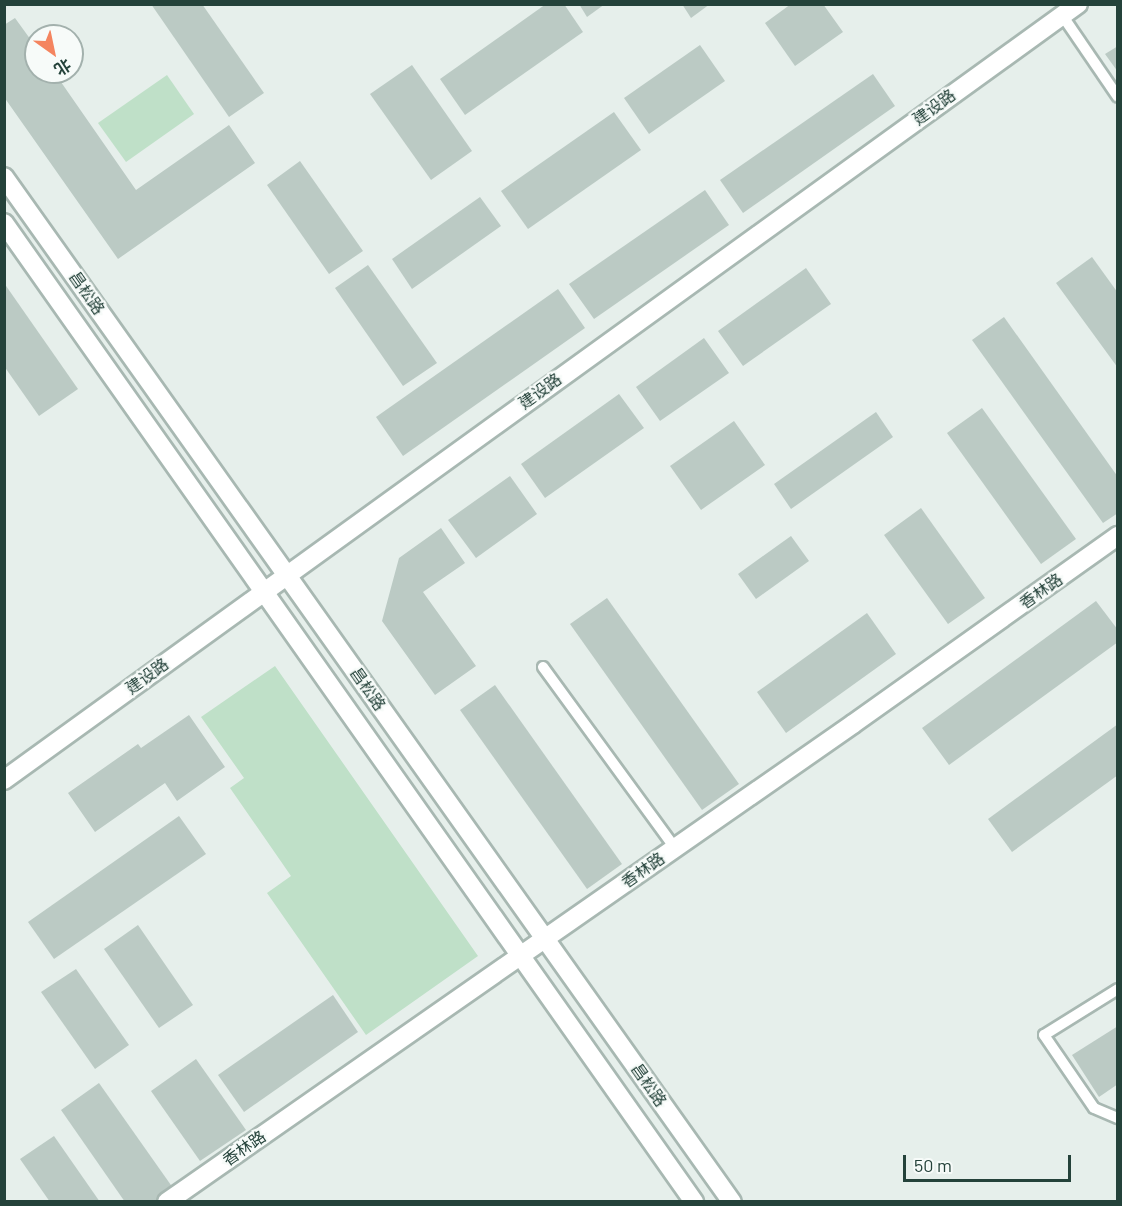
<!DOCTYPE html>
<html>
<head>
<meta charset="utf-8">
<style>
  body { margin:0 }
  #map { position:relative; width:1122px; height:1206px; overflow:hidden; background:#e6efeb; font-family:Barlow,"Noto Sans SC",sans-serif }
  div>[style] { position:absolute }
  .green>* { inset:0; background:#bfe0c8 }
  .building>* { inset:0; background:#bbcac4 }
  .roads { filter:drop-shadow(2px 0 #a8b8b2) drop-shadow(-2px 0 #a8b8b2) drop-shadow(0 2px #a8b8b2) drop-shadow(0 -2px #a8b8b2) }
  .lane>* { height:10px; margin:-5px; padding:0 5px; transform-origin:5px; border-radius:5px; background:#fff }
  .street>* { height:18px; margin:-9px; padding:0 9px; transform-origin:9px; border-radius:9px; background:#fff }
  .secondary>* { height:18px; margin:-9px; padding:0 9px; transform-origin:9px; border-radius:9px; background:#fff }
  span { translate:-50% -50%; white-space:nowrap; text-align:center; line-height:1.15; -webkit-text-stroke:4.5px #f7fbf9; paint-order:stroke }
  .street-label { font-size:16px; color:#24423a }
  .frame { position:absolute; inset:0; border:6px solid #24423a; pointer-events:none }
  .north { position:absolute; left:24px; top:24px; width:60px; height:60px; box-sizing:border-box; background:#f7fbf9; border:2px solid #a3b1ad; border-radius:50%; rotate:147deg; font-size:16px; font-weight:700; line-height:24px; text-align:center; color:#24423a }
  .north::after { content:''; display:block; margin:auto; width:21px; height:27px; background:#f4845f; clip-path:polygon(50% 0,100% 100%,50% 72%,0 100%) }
  .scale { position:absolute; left:903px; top:1155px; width:168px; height:27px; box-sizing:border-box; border:3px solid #24423a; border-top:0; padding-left:8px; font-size:18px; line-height:21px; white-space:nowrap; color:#24423a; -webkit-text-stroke:4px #f7fbf9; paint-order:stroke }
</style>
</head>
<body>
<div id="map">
  <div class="green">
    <i style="clip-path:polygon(167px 75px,194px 114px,126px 162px,98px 123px)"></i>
    <i style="clip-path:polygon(275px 666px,478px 956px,366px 1035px,267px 893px,291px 876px,230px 788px,244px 778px,201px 717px)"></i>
  </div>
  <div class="building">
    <i style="clip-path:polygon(151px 4px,202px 4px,264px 93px,229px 117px)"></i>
    <i style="clip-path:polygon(546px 4px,564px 4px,583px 32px,465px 115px,440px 79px)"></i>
    <i style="clip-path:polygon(579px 4px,605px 4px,587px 17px)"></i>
    <i style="clip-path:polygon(682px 4px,710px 4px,691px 18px)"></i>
    <i style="clip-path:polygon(791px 4px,823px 4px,843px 32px,795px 66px,765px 23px)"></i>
    <i style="clip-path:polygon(15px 18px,36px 47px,36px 72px,54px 72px,136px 190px,229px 125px,255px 163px,118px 259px,4px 97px,4px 25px)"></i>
    <i style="clip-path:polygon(700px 45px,725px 81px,649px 134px,624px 98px)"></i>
    <i style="clip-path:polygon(1118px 46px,1118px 72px,1105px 54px)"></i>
    <i style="clip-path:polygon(412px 65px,472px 151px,431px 180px,370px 94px)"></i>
    <i style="clip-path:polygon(873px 74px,895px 106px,743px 213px,720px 180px)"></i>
    <i style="clip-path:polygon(614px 112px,641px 150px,528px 229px,501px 191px)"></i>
    <i style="clip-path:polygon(300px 161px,363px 251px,329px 274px,267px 185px)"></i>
    <i style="clip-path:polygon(705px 190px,729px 225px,594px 319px,569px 284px)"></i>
    <i style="clip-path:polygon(480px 197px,501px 226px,412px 289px,392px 259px)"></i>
    <i style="clip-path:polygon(1092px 257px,1118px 293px,1118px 368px,1056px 283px)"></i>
    <i style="clip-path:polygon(368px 265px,437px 363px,403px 386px,335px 288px)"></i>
    <i style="clip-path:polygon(806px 268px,831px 304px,743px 366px,718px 331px)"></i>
    <i style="clip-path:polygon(4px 283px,78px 389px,39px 416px,4px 366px)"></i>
    <i style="clip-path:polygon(558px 289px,585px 328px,403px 456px,376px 417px)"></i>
    <i style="clip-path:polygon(1004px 317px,1118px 477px,1118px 513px,1103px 523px,972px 340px)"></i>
    <i style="clip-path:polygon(704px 338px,729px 373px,660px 421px,636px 387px)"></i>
    <i style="clip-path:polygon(619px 394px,644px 428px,545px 498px,521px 464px)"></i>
    <i style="clip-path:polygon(982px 408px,1076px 539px,1041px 564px,947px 433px)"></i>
    <i style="clip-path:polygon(876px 412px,893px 437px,791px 509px,774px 484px)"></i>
    <i style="clip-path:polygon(734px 421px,765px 465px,701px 510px,670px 466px)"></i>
    <i style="clip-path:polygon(510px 476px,537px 514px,476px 558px,448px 520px)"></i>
    <i style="clip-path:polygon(921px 508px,985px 598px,948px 624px,884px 535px)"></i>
    <i style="clip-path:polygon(441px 528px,465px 563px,423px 592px,476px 666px,435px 695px,382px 621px,399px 558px)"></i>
    <i style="clip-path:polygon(791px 536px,809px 561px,756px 599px,738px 574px)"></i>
    <i style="clip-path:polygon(607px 598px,739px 784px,702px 810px,570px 624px)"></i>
    <i style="clip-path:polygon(1096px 601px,1118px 630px,1118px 642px,949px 765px,922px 728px)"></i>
    <i style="clip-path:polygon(867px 613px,896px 654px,786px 733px,757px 692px)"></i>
    <i style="clip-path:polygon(495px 685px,622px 864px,587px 889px,460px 710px)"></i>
    <i style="clip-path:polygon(189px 715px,225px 767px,177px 801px,165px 783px,95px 832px,68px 793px,138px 744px,141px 748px)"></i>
    <i style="clip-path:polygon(1118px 724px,1118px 775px,1012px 852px,988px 819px)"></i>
    <i style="clip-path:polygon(179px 816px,206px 854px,54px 959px,28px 922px)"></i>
    <i style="clip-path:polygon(138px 925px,193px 1005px,159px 1028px,104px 949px)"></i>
    <i style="clip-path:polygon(76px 969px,129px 1045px,95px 1069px,41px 992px)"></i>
    <i style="clip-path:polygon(333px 995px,358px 1032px,244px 1112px,218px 1075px)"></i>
    <i style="clip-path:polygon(1118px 1026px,1118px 1084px,1099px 1097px,1072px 1055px)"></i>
    <i style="clip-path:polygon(196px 1059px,246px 1130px,200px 1161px,151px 1091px)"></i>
    <i style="clip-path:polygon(99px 1083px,173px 1188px,154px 1202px,125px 1202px,61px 1110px)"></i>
    <i style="clip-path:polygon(54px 1136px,100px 1202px,50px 1202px,20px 1159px)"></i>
  </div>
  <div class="roads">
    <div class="lane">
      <i style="left:1062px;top:15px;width:99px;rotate:55.7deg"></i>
      <i style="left:543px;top:667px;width:224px;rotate:53.9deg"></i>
      <i style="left:1118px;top:989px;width:87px;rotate:148.1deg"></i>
      <i style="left:1044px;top:1035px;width:88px;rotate:55.6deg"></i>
      <i style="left:1094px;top:1108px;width:26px;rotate:23deg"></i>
    </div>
    <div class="street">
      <i style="left:167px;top:1202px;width:836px;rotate:-34.87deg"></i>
      <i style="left:853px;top:724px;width:325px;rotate:-35.4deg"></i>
    </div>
    <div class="secondary">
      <i style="left:4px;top:177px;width:1257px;rotate:54.62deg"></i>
      <i style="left:4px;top:223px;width:1198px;rotate:54.82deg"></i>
      <i style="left:4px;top:780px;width:1325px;rotate:-35.85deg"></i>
    </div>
  </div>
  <div class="street-label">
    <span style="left:934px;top:107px;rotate:-36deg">建设路</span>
    <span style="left:87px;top:293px;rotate:55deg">昌松路</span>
    <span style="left:540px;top:391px;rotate:-36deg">建设路</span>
    <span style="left:1041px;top:591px;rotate:-35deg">香林路</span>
    <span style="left:147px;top:676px;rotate:-36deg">建设路</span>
    <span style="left:368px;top:689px;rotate:55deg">昌松路</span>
    <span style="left:643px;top:870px;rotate:-35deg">香林路</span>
    <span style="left:649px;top:1085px;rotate:55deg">昌松路</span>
    <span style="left:244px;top:1148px;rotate:-35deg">香林路</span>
  </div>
  <div class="frame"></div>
  <div class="north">北</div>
  <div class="scale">50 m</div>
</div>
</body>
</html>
